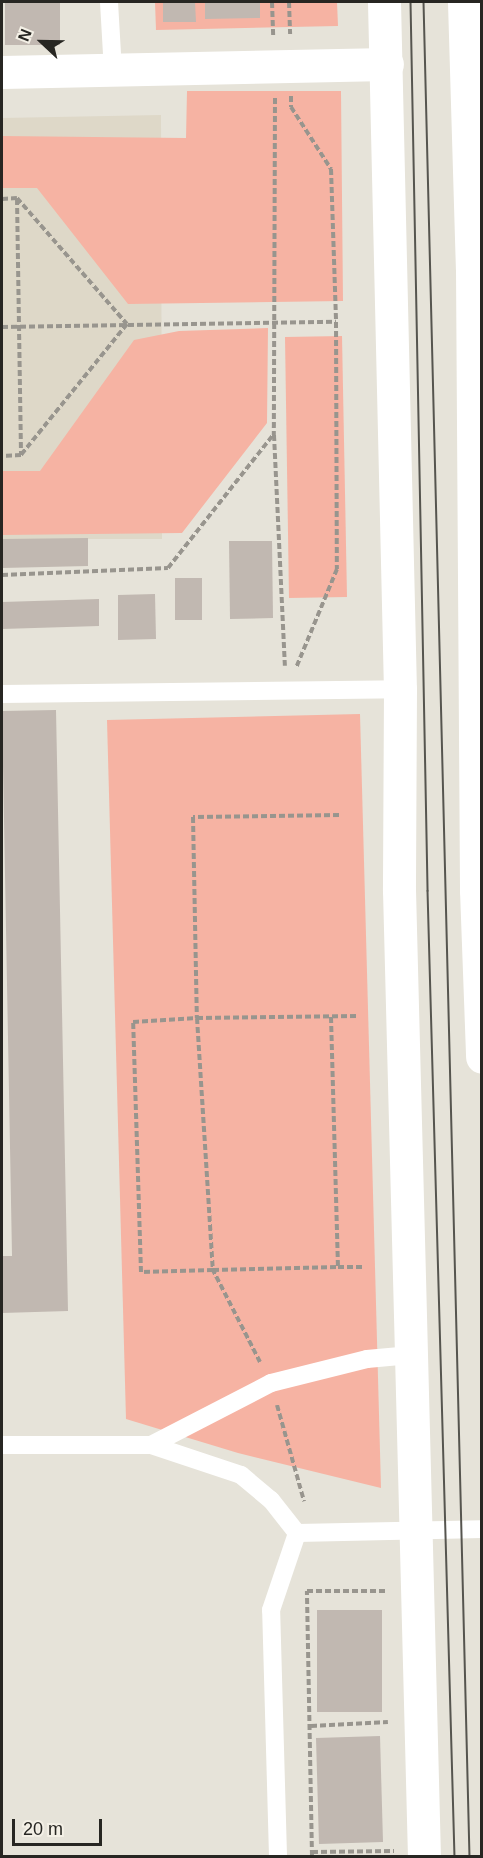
<!DOCTYPE html>
<html>
<head>
<meta charset="utf-8">
<style>
  body { margin:0 }
  #map { position:relative; width:483px; height:1858px; overflow:hidden; background:#e6e3d9; font-family:Arial,sans-serif }
  div>[style] { position:absolute }
  .built>* { inset:0; background:#ded8c8 }
  .green>* { inset:0; background:#f6b3a3 }
  .building>* { inset:0; background:#c1b8b1 }
  .path>* { height:4px; margin-top:-2px; transform-origin:0; background:repeating-linear-gradient(90deg,#98958e 0 6px,transparent 0 9px) }
  .service>* { height:18px; margin:-9px; padding:0 9px; transform-origin:9px; border-radius:9px; background:#fff }
  .minor>* { height:33px; margin:-16.5px; padding:0 16.5px; transform-origin:16.5px; border-radius:16.5px; background:#fff }
  .trunk>* { height:33px; margin:-16.5px; padding:0 16.5px; transform-origin:16.5px; border-radius:16.5px; background:#fff }
  .tram>* { height:1.5px; margin:-0.75px; padding:0 0.75px; transform-origin:0.75px; border-radius:0.75px; background:#56554f }
  span { translate:-50% -50%; white-space:nowrap; text-align:center; line-height:1.15; -webkit-text-stroke:4.5px #f4f0e6; paint-order:stroke }
  .frame { position:absolute; inset:0; border:3px solid #272622; pointer-events:none }
  .north { position:absolute; left:12px; top:12px; width:60px; height:60px; -webkit-text-stroke:4px #f4f0e6; paint-order:stroke; rotate:292deg; font-size:16px; font-weight:700; line-height:24px; text-align:center; color:#272622 }
  .north::after { content:''; display:block; margin:auto; width:21px; height:27px; background:#272622; clip-path:polygon(50% 0,100% 100%,50% 72%,0 100%) }
  .scale { position:absolute; left:12px; top:1819px; width:90px; height:27px; box-sizing:border-box; border:3px solid #272622; border-top:0; padding-left:8px; font-size:18px; line-height:21px; white-space:nowrap; color:#272622; -webkit-text-stroke:4px #f4f0e6; paint-order:stroke }
</style>
</head>
<body>
<div id="map">
  <div class="built">
    <i style="clip-path:polygon(161px 115px,162px 539px,2px 539px,2px 118px)"></i>
  </div>
  <div class="green">
    <i style="clip-path:polygon(155px 2px,337px 2px,338px 26px,156px 30px)"></i>
    <i style="clip-path:polygon(187px 91px,341px 91px,343px 301px,128px 304px,37px 188px,2px 188px,2px 136px,186px 138px)"></i>
    <i style="clip-path:polygon(268px 328px,267px 423px,182px 533px,2px 535px,2px 471px,40px 471px,134px 340px,179px 331px)"></i>
    <i style="clip-path:polygon(342px 336px,347px 597px,289px 598px,285px 337px)"></i>
    <i style="clip-path:polygon(360px 714px,381px 1488px,238px 1453px,126px 1419px,107px 720px)"></i>
  </div>
  <div class="building">
    <i style="clip-path:polygon(5px 2px,60px 2px,60px 45px,5px 45px)"></i>
    <i style="clip-path:polygon(163px 2px,195px 2px,196px 22px,163px 22px)"></i>
    <i style="clip-path:polygon(205px 2px,260px 2px,260px 18px,205px 19px)"></i>
    <i style="clip-path:polygon(88px 538px,88px 566px,2px 568px,2px 539px)"></i>
    <i style="clip-path:polygon(229px 541px,272px 541px,273px 618px,230px 619px)"></i>
    <i style="clip-path:polygon(175px 578px,202px 578px,202px 620px,175px 620px)"></i>
    <i style="clip-path:polygon(155px 594px,156px 639px,118px 640px,118px 595px)"></i>
    <i style="clip-path:polygon(99px 599px,99px 626px,2px 629px,2px 602px)"></i>
    <i style="clip-path:polygon(56px 710px,68px 1311px,2px 1313px,2px 1256px,12px 1256px,2px 711px)"></i>
    <i style="clip-path:polygon(317px 1610px,382px 1610px,382px 1712px,317px 1712px)"></i>
    <i style="clip-path:polygon(380px 1736px,383px 1842px,319px 1844px,316px 1738px)"></i>
  </div>
  <div class="path">
    <i style="left:272px;top:2px;width:35px;rotate:88deg"></i>
    <i style="left:289px;top:2px;width:32px;rotate:88deg"></i>
    <i style="left:291px;top:96px;width:11px;rotate:90deg"></i>
    <i style="left:291px;top:107px;width:74px;rotate:57.2deg"></i>
    <i style="left:331px;top:169px;width:153px;rotate:88.1deg"></i>
    <i style="left:336px;top:322px;width:247px;rotate:89.8deg"></i>
    <i style="left:337px;top:569px;width:107px;rotate:112.5deg"></i>
    <i style="left:275px;top:98px;width:337px;rotate:90.2deg"></i>
    <i style="left:274px;top:435px;width:231px;rotate:87.3deg"></i>
    <i style="left:2px;top:199px;width:15px;rotate:-4deg"></i>
    <i style="left:17px;top:198px;width:167px;rotate:48.9deg"></i>
    <i style="left:127px;top:324px;width:169px;rotate:129deg"></i>
    <i style="left:21px;top:455px;width:19px;rotate:177deg"></i>
    <i style="left:17px;top:199px;width:256px;rotate:89.1deg"></i>
    <i style="left:2px;top:327px;width:334px;rotate:-0.9deg"></i>
    <i style="left:2px;top:575px;width:166px;rotate:-2.4deg"></i>
    <i style="left:168px;top:568px;width:169px;rotate:-51.7deg"></i>
    <i style="left:339px;top:815px;width:146px;rotate:179.2deg"></i>
    <i style="left:193px;top:817px;width:201px;rotate:88.9deg"></i>
    <i style="left:197px;top:1018px;width:161px;rotate:-0.7deg"></i>
    <i style="left:331px;top:1017px;width:250px;rotate:88.4deg"></i>
    <i style="left:338px;top:1267px;width:26px"></i>
    <i style="left:197px;top:1018px;width:253px;rotate:86.4deg"></i>
    <i style="left:213px;top:1270px;width:72px;rotate:178.4deg"></i>
    <i style="left:141px;top:1272px;width:250px;rotate:-91.8deg"></i>
    <i style="left:133px;top:1022px;width:64px;rotate:-3.6deg"></i>
    <i style="left:260px;top:1362px;width:103px;rotate:-117.1deg"></i>
    <i style="left:213px;top:1270px;width:125px;rotate:-1.4deg"></i>
    <i style="left:277px;top:1405px;width:100px;rotate:74.3deg"></i>
    <i style="left:311px;top:1726px;width:77px;rotate:-3deg"></i>
    <i style="left:312px;top:1852px;width:82px;rotate:-0.7deg"></i>
    <i style="left:312px;top:1856px;width:265px;rotate:-91.1deg"></i>
    <i style="left:307px;top:1591px;width:79px"></i>
  </div>
  <div class="service">
    <i style="left:109px;top:2px;width:69px;rotate:86.7deg"></i>
    <i style="left:2px;top:694px;width:398px;rotate:-0.7deg"></i>
    <i style="left:2px;top:1445px;width:149px"></i>
    <i style="left:151px;top:1445px;width:95px;rotate:18.4deg"></i>
    <i style="left:241px;top:1475px;width:39px;rotate:40deg"></i>
    <i style="left:271px;top:1500px;width:42px;rotate:51.8deg"></i>
    <i style="left:297px;top:1533px;width:185px;rotate:-1.2deg"></i>
    <i style="left:151px;top:1445px;width:135px;rotate:-27.3deg"></i>
    <i style="left:271px;top:1383px;width:99px;rotate:-14deg"></i>
    <i style="left:367px;top:1359px;width:44px;rotate:-5.2deg"></i>
    <i style="left:278px;top:1856px;width:246px;rotate:-91.6deg"></i>
    <i style="left:271px;top:1610px;width:81px;rotate:-71.3deg"></i>
  </div>
  <div class="minor">
    <i style="left:2px;top:72px;width:385px;rotate:-1.2deg"></i>
  </div>
  <div class="trunk">
    <i style="left:384px;top:2px;width:687px;rotate:88.67deg"></i>
    <i style="left:400px;top:689px;width:201px;rotate:90.3deg"></i>
    <i style="left:399px;top:890px;width:966px;rotate:88.52deg"></i>
    <i style="left:464px;top:2px;width:267px;rotate:88.3deg"></i>
    <i style="left:472px;top:269px;width:621px;rotate:89.63deg"></i>
    <i style="left:476px;top:890px;width:167px;rotate:87.9deg"></i>
  </div>
  <div class="tram">
    <i style="left:411px;top:2px;width:889px;rotate:88.9deg"></i>
    <i style="left:428px;top:891px;width:965px;rotate:88.4deg"></i>
    <i style="left:424px;top:2px;width:1855px;rotate:88.58deg"></i>
  </div>
  <div class="frame"></div>
  <div class="north">N</div>
  <div class="scale">20 m</div>
</div>
</body>
</html>
